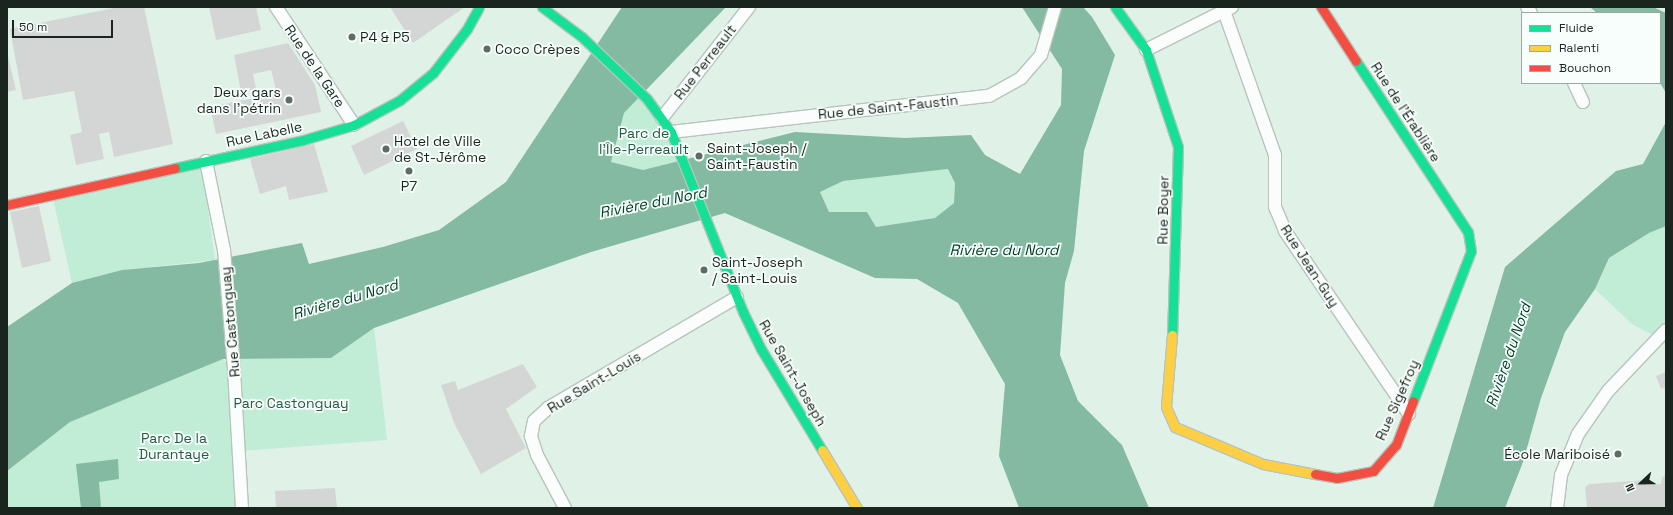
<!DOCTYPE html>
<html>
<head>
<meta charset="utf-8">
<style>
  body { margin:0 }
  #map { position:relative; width:1673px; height:515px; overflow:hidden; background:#e0f1e8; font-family:"Space Grotesk",sans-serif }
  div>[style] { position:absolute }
  .green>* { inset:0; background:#c1ecd6 }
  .water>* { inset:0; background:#83baa1 }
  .building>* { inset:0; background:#d4d6d5 }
  .roads { filter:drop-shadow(1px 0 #b7c4bd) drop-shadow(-1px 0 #b7c4bd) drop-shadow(0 1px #b7c4bd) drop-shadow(0 -1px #b7c4bd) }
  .street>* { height:12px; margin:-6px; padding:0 6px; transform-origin:6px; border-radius:6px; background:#fafdfc }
  .fast>* { height:9px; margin:-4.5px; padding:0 4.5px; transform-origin:4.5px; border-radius:4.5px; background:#16e098 }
  .slow>* { height:9px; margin:-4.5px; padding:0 4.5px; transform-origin:4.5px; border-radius:4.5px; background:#ffcf43 }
  .jam>* { height:9px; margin:-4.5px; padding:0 4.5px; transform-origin:4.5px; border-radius:4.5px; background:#f24e42 }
  .dots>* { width:11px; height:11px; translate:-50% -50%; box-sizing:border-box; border:2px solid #f8fefb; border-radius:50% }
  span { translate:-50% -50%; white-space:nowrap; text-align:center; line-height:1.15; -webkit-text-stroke:3.5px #f8fefb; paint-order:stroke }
  .poi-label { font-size:14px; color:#1a251f }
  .left { translate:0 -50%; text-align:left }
  .right { translate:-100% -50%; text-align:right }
  .street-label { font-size:14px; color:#1a251f }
  .park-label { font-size:14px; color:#245b43 }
  .water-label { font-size:15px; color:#003d27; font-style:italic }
  .frame { position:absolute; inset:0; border:8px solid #1a251f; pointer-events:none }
  .legend { position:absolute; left:1521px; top:12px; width:140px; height:72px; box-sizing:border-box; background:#f8fefb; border:1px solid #9fa7a3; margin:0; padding:5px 7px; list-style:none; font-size:12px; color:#1a251f }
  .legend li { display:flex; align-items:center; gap:8px; height:20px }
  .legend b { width:20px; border:1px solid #9fa7a3 }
  .north { position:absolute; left:1621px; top:463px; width:40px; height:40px; -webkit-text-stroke:3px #f8fefb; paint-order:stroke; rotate:248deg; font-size:11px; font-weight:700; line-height:16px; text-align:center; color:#1a251f }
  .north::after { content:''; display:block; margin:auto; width:14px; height:18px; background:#1a251f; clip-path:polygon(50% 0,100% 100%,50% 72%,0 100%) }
  .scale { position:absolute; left:12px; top:20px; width:101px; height:18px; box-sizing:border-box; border:2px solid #1a251f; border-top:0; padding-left:5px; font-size:12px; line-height:14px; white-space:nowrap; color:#1a251f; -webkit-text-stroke:3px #f8fefb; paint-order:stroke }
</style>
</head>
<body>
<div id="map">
  <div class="green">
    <i style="clip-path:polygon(638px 98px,662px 118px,679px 161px,643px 170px,611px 162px,624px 113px)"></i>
    <i style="clip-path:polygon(202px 166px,215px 260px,122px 270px,72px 283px,53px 199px)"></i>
    <i style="clip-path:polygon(948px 169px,955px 183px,954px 203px,935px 218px,876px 227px,867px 212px,829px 212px,820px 192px,843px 181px)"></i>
    <i style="clip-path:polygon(1666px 226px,1666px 342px,1632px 324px,1595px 289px,1609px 258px,1649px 233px)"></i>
    <i style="clip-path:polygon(374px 328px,387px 440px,241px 451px,238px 359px,331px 358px)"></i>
    <i style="clip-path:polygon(223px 359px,234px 370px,239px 508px,7px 508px,7px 471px,70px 422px)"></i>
  </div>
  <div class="water">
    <i style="clip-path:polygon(evenodd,622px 7px,726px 7px,624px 113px,611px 162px,643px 170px,795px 132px,905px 138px,971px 135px,985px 155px,1020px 174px,1061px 105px,1062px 69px,1022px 7px,1083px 7px,1092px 17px,1115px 55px,1084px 151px,1074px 251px,1065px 283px,1060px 355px,1078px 401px,1122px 445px,1149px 508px,1019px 508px,999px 456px,1005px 384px,958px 303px,917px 279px,875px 278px,725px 213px,591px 252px,374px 328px,331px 358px,223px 359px,70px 422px,7px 471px,7px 327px,72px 283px,122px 270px,199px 263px,302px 243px,309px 264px,383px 247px,439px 230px,506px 182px,622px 7px,948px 169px,955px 183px,954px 203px,935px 218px,876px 227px,867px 212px,829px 212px,820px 192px,843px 181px,948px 169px)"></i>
    <i style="clip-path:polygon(1590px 7px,1653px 7px,1666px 13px,1666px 102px,1666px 93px,1660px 83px,1660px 13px,1597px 13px)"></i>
    <i style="clip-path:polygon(1666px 122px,1666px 226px,1649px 233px,1609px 258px,1595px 289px,1565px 332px,1541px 398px,1523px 462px,1505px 508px,1433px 508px,1505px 267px,1616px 171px,1643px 164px)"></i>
    <i style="clip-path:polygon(118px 459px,119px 479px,99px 482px,101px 508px,81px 508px,76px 464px)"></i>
  </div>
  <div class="building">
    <i style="clip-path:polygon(119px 7px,144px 7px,173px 144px,114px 157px,109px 132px,99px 134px,104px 159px,76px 165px,70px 135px,82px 132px,74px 91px,23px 100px,10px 29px)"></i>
    <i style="clip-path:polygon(209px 7px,256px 7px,261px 30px,216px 40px)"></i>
    <i style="clip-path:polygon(390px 7px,465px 7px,413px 43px)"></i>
    <i style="clip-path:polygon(288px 43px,315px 85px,321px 112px,216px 134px,210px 107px,277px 93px,271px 70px,253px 74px,256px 89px,241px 92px,234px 55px)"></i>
    <i style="clip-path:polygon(7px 52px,16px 90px,7px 92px)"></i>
    <i style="clip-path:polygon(403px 121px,417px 149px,364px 175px,351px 146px)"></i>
    <i style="clip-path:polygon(314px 144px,328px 192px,289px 200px,286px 186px,260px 194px,250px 159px)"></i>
    <i style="clip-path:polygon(39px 206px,51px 261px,22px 268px,10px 212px)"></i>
    <i style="clip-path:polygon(523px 364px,537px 387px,506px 409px,526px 448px,481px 474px,454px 423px,441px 385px,455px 381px,458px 390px)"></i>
    <i style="clip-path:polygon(1666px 372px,1666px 387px,1661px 389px,1656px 376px)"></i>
    <i style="clip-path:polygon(1666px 476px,1666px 508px,1587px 508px,1585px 487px,1590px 484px,1646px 480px,1646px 485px,1661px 484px,1662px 477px)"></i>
    <i style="clip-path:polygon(335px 488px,337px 508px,276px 508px,275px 491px)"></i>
  </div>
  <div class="roads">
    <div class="street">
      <i style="left:276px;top:7px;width:141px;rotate:56.5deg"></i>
      <i style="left:1527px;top:7px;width:7px;rotate:56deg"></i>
      <i style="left:1224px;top:11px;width:153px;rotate:70.5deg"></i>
      <i style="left:1275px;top:155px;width:52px;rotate:90deg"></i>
      <i style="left:1275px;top:207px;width:26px;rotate:67deg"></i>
      <i style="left:1285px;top:231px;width:221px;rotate:55.9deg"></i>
      <i style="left:1146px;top:50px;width:96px;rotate:-26.6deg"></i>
      <i style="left:1574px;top:83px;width:21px;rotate:65deg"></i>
      <i style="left:662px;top:118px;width:141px;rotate:-51.9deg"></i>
      <i style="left:671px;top:132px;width:320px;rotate:-6.5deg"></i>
      <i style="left:989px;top:96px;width:37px;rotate:-29deg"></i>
      <i style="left:1021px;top:78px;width:30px;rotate:-49deg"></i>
      <i style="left:1041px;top:55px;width:50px;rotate:-73.7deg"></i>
      <i style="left:206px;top:161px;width:91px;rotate:78.6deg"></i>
      <i style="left:224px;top:250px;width:120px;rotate:85.2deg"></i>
      <i style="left:234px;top:370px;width:138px;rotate:86.7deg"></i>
      <i style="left:565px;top:508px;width:60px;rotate:-117.8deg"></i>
      <i style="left:537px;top:455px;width:20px;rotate:-108deg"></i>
      <i style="left:531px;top:436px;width:15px;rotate:-79deg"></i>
      <i style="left:534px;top:421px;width:19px;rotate:-43deg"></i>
      <i style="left:548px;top:408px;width:219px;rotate:-30.4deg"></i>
      <i style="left:1557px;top:508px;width:33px;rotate:-83deg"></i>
      <i style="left:1561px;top:475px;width:44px;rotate:-67.5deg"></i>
      <i style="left:1578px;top:434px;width:52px;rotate:-55.1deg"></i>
      <i style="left:1608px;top:391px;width:84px;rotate:-46.4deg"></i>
    </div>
    <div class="fast">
      <i style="left:542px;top:7px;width:50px;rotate:36.9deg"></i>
      <i style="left:582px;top:37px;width:90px;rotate:43.6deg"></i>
      <i style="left:647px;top:99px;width:41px;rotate:54deg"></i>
      <i style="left:671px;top:132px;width:194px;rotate:68.2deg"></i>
      <i style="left:743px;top:312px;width:41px;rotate:64.1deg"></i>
      <i style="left:761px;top:349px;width:118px;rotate:58.9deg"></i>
      <i style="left:1115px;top:7px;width:53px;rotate:54.2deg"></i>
      <i style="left:1146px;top:50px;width:102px;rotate:71.7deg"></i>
      <i style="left:1178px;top:147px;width:188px;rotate:91.8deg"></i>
      <i style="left:1356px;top:61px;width:204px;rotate:56.8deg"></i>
      <i style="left:1468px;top:232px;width:19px;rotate:81deg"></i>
      <i style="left:1471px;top:251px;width:161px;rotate:111.1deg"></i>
      <i style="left:175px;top:168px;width:131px;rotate:-12.3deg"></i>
      <i style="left:303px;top:140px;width:53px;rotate:-16.4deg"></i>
      <i style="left:354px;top:125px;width:52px;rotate:-28.5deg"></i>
      <i style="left:400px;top:100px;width:43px;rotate:-39.3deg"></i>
      <i style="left:433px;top:73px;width:56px;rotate:-52.3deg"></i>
      <i style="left:467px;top:29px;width:25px;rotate:-61deg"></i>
    </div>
    <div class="slow">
      <i style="left:1172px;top:335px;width:72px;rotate:94.8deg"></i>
      <i style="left:1166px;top:407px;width:22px;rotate:66deg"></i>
      <i style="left:1175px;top:427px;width:95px;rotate:22.8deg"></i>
      <i style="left:1263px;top:464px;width:53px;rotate:10.9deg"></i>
      <i style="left:822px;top:450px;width:68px;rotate:58.9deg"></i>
    </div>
    <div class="jam">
      <i style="left:1321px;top:7px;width:64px;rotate:57.1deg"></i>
      <i style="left:7px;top:205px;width:172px;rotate:-12.4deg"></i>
      <i style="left:1315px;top:474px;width:22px;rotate:10deg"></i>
      <i style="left:1337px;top:478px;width:37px;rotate:-11deg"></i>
      <i style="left:1373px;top:471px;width:35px;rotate:-49deg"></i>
      <i style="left:1396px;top:445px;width:47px;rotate:-68.9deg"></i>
    </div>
  </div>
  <div class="dots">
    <i style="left:352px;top:37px;background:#5f6c65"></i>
    <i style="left:487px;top:49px;background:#5f6c65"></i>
    <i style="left:289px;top:100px;background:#5f6c65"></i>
    <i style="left:386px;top:149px;background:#5f6c65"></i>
    <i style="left:699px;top:156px;background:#5f6c65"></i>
    <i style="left:409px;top:171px;background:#5f6c65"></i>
    <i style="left:704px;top:270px;background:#5f6c65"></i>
    <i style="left:1618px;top:454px;background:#5f6c65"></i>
  </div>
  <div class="poi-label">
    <span class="left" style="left:360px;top:37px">P4 &amp; P5</span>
    <span class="left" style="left:495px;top:49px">Coco Crèpes</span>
    <span class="right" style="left:281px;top:100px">Deux gars<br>dans l'pétrin</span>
    <span class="left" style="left:394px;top:149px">Hotel de Ville<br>de St-Jérôme</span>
    <span class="left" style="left:707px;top:156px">Saint-Joseph /<br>Saint-Faustin</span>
    <span style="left:409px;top:186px">P7</span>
    <span class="left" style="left:712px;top:270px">Saint-Joseph<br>/ Saint-Louis</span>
    <span class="right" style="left:1610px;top:454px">École Mariboisé</span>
  </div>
  <div class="street-label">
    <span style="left:705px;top:62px;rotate:-52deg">Rue Perreault</span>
    <span style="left:315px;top:66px;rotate:56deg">Rue de la Gare</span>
    <span style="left:888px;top:107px;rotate:-6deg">Rue de Saint-Faustin</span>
    <span style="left:1406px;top:112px;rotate:57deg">Rue de l'Érablière</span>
    <span style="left:264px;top:134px;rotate:-12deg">Rue Labelle</span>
    <span style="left:1163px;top:210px;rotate:-89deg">Rue Boyer</span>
    <span style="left:1310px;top:266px;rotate:57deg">Rue Jean-Guy</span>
    <span style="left:230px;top:322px;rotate:-95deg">Rue Castonguay</span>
    <span style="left:793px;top:373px;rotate:60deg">Rue Saint-Joseph</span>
    <span style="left:594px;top:382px;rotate:-31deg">Rue Saint-Louis</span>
    <span style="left:1397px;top:400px;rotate:-66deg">Rue Sigefroy</span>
  </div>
  <div class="park-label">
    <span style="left:644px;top:141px">Parc de<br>l'Île-Perreault</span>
    <span style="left:291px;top:403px">Parc Castonguay</span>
    <span style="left:174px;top:446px">Parc De la<br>Durantaye</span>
  </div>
  <div class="water-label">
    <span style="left:653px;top:202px;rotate:-11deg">Rivière du Nord</span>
    <span style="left:1004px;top:250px">Rivière du Nord</span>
    <span style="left:345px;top:299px;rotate:-16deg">Rivière du Nord</span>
    <span style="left:1508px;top:355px;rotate:-71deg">Rivière du Nord</span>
  </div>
  <div class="frame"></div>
  <ul class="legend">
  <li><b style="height:5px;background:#16e098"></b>Fluide</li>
  <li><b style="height:5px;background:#ffcf43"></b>Ralenti</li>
  <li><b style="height:5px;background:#f24e42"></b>Bouchon</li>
  </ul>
  <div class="north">N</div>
  <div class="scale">50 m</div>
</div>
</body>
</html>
